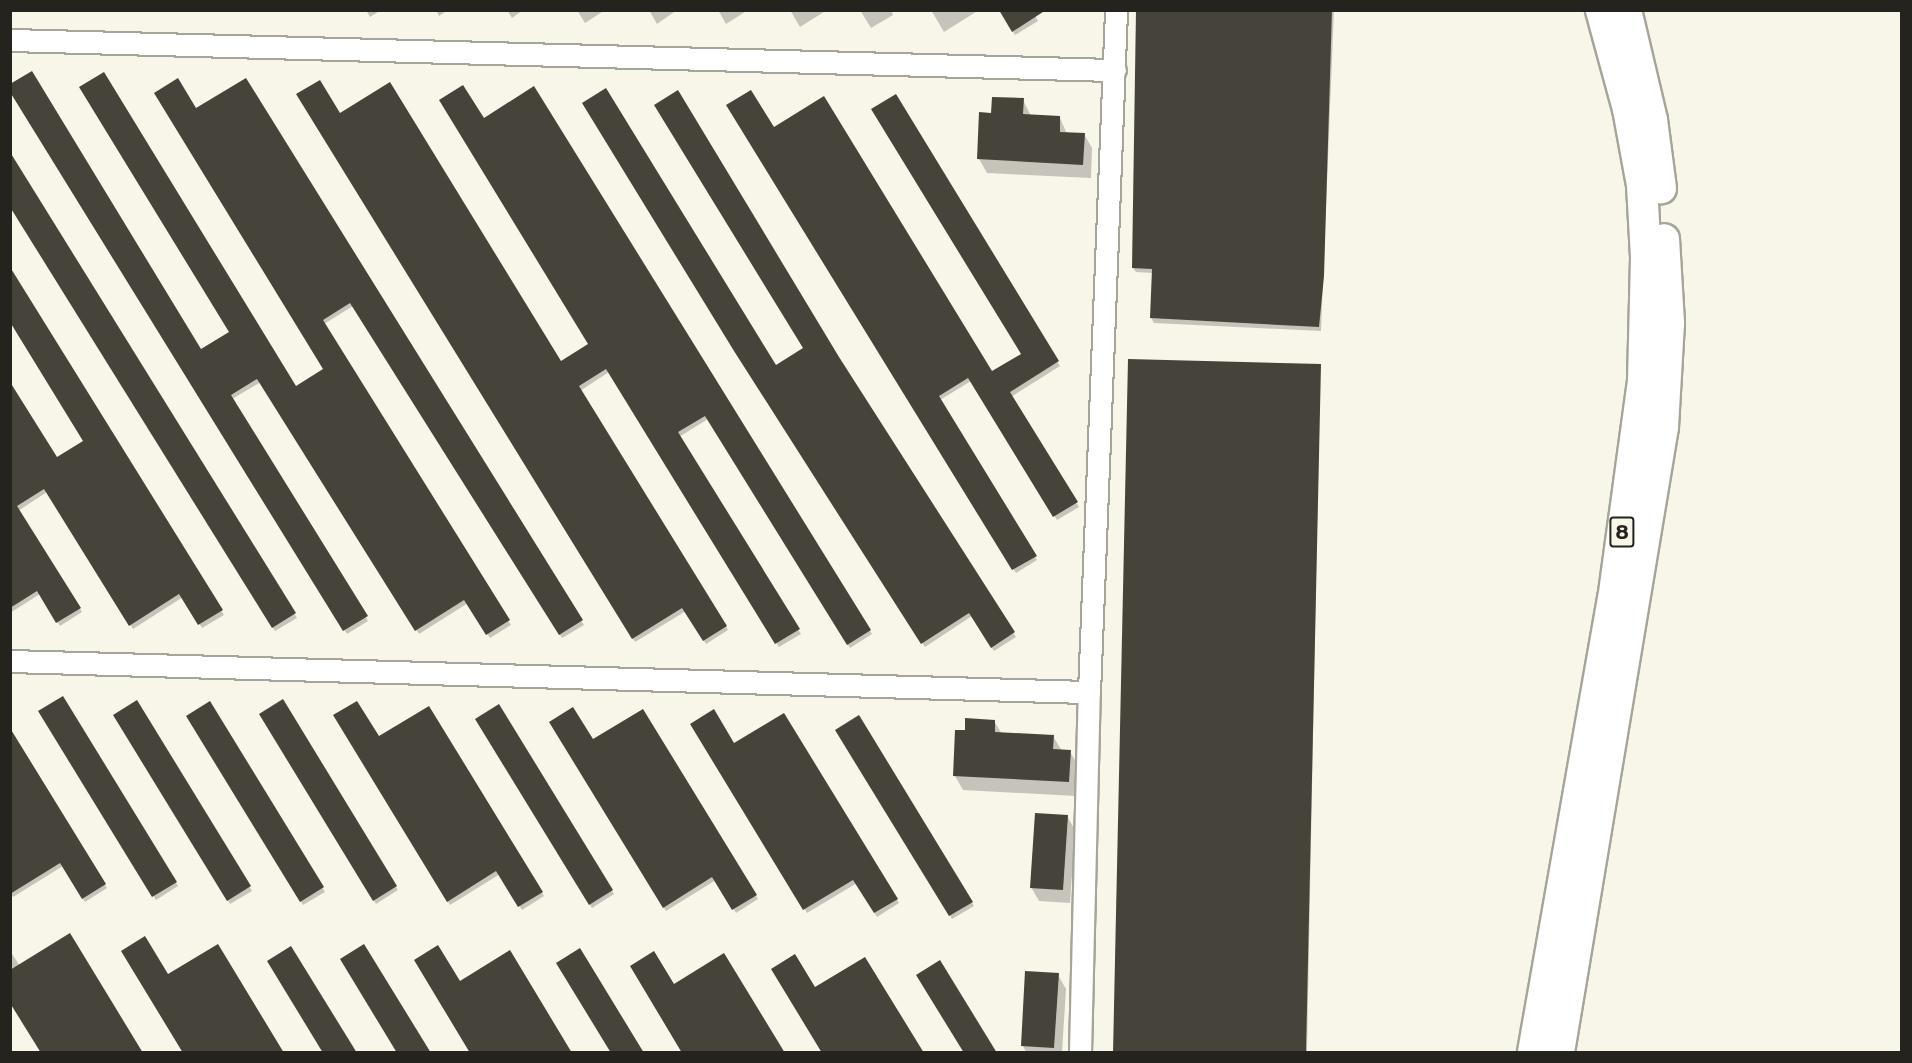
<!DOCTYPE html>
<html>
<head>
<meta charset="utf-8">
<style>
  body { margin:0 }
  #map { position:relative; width:1912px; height:1063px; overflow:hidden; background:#f8f5e9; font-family:Montserrat,sans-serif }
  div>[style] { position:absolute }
  .shadow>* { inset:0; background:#0003 }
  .building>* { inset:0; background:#46443a }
  .roads { filter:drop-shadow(2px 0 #a7a499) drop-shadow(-2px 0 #a7a499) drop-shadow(0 2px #a7a499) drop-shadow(0 -2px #a7a499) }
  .minor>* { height:21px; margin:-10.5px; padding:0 10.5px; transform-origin:10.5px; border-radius:10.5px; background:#fff }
  .highway>* { height:30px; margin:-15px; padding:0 15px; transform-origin:15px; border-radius:15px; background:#fff }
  span { translate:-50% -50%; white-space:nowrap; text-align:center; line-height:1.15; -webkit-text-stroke:6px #f8f5e9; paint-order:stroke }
  .shield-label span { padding:2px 4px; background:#f8f5e9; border:2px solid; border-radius:4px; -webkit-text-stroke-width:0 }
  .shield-label { font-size:20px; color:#24231e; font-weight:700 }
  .frame { position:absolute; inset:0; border:12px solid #24231e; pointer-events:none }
</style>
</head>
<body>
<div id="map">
  <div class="shadow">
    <i style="clip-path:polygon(366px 10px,381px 10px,370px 17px)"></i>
    <i style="clip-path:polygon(436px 10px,448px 10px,439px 16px)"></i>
    <i style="clip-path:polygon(507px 10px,523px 10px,512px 18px)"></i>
    <i style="clip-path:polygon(577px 10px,605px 10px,585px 23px)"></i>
    <i style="clip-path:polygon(649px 10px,677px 10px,657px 24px)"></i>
    <i style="clip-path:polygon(718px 10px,748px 10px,726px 24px)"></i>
    <i style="clip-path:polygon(790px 10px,827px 10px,800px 27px)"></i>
    <i style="clip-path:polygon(860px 10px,891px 10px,893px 15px,871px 28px)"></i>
    <i style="clip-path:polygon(931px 10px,979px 10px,944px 32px)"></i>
    <i style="clip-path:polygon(1000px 10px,1032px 10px,1038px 21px,1015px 35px)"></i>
    <i style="clip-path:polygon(1138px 10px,1334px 10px,1321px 331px,1154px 323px,1151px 318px,1153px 273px,1136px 272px,1133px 268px)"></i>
    <i style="clip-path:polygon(245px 80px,584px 625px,562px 638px,353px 306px,324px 324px,511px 625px,490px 638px,468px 603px,419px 634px,261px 382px,232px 399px,368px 621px,347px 634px,11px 90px,201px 351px,295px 388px,325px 370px,196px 110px)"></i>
    <i style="clip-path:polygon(534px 88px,872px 634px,850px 648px,708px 419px,679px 437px,801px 634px,779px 647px,609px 372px,580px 391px,728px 630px,706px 644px,686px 611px,635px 642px,298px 95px,340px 115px,561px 363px,590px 344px,483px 120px)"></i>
    <i style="clip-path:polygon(895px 96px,1060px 366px,1011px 397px,1079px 507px,1057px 520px,971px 381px,940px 400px,1037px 560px,1016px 573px,728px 105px,773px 129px,991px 373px,1023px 354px)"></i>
    <i style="clip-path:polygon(1023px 100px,1031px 116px,1060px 118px,1067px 134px,1084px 134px,1092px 148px,1091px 178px,987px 173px,979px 159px,992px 114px)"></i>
    <i style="clip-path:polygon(10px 154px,297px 618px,275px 631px,10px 203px)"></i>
    <i style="clip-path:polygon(10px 269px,224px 615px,202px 628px,183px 597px,133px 629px,47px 492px,18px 511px,82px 612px,60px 626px,40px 594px,10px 613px,10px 382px,57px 459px,85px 441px)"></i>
    <i style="clip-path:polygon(805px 348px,838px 358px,1016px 637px,994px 651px,972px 616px,925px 647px,738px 355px,775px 367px)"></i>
    <i style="clip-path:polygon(1320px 366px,1307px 1052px,1114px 1052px)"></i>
    <i style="clip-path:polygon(62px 698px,178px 886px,156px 900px,40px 711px)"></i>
    <i style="clip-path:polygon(283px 701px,398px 890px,376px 904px,261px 715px)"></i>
    <i style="clip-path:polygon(137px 702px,252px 891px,230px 904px,115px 715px)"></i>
    <i style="clip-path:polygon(210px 703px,325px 892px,303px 905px,188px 717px)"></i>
    <i style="clip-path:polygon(499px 706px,614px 894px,592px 908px,477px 719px)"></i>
    <i style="clip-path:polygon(428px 708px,544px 896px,522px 910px,500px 874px,450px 905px,335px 716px,378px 738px)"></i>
    <i style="clip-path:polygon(642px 711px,758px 899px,736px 913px,716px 880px,666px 911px,551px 722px,592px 741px)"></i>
    <i style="clip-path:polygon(784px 715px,899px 903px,877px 917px,857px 883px,807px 913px,692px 725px,734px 745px)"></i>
    <i style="clip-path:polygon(859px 717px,974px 906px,952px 919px,837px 731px)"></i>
    <i style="clip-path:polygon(994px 721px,1002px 734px,1053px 736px,1062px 751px,1070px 752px,1078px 765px,1076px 796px,963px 790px,955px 776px,966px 732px)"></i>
    <i style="clip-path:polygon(10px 731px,107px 888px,85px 902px,63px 866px,13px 897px,10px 892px)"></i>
    <i style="clip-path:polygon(1067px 816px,1075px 830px,1070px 903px,1039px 901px,1031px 887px)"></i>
    <i style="clip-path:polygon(10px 951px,20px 966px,10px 1000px)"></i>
    <i style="clip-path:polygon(1058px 975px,1066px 989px,1062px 1052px,1026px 1052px,1023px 1046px)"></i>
  </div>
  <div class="building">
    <i style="clip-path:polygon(999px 10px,1046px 10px,1012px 32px)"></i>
    <i style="clip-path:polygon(1136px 10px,1332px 10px,1324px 276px,1319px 327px,1150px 318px,1152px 269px,1132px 268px)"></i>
    <i style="clip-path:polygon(32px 71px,201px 349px,229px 332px,79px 87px,104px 72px,296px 386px,323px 369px,154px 93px,178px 78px,196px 108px,246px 78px,583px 620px,559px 635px,350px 303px,323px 320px,510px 620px,486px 635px,464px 600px,415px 631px,257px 379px,231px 395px,368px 616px,343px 631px,10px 92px,10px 84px)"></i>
    <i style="clip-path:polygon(320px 80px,340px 113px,390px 82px,561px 361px,588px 344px,439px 100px,463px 85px,484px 118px,534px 86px,871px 630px,847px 645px,705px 416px,678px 432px,800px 629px,775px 644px,606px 369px,579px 386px,727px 626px,703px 641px,682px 608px,632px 639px,296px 94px)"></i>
    <i style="clip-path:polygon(606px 88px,776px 365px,803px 348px,654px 105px,678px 90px,839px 357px,1015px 632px,991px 648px,969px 613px,921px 644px,734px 351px,582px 103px)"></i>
    <i style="clip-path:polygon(751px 90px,774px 127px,824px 96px,992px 371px,1021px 354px,871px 109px,896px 94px,1059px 361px,1010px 392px,1078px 502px,1053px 517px,968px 378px,939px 396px,1037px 556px,1012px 570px,726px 105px)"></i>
    <i style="clip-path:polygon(992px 97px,1024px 98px,1023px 114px,1060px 116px,1060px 132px,1085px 133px,1083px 165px,977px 159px,979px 112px,991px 113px)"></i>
    <i style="clip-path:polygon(10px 152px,296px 613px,272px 628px,10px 207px)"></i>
    <i style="clip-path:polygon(10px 267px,223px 610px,198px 625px,179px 594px,129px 626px,44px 489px,17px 506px,81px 608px,56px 623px,37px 591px,10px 608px,10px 382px,57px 457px,83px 441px,10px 322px)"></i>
    <i style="clip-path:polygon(1128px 359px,1321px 364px,1306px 1053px,1113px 1053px)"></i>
    <i style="clip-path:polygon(63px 696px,177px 882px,152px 897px,38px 711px)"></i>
    <i style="clip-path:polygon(283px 699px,397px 886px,373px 901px,259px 714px)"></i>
    <i style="clip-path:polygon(137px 700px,251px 886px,227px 901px,113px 715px)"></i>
    <i style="clip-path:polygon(210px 701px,324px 887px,300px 902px,186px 716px)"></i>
    <i style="clip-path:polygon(357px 701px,379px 736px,429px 706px,543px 892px,518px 907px,496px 871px,447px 902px,333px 715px)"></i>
    <i style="clip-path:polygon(499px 704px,613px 890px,589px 905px,475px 719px)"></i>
    <i style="clip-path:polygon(573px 707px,593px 739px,643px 709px,757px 895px,732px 910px,712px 877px,663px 908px,549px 722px)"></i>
    <i style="clip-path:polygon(714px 709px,734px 743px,784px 713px,898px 899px,874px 913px,853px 880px,803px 910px,690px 724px)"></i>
    <i style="clip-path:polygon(859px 715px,973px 902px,949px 916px,835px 730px)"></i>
    <i style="clip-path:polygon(965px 718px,995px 720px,995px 732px,1054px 735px,1053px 749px,1071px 750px,1069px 782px,953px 776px,955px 730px,965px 730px)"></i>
    <i style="clip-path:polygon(10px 728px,106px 884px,82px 899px,60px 863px,10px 894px)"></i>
    <i style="clip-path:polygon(1035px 813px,1068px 815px,1063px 890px,1030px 888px)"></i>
    <i style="clip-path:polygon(70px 933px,143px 1053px,41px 1053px,10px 1003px,10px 970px)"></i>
    <i style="clip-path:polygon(145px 936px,168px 974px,218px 944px,284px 1053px,183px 1053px,121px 951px)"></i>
    <i style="clip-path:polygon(364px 944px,431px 1053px,397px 1053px,340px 959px)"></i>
    <i style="clip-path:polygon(438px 945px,460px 981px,510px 950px,572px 1053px,470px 1053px,414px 960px)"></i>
    <i style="clip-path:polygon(291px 946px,357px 1053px,323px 1053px,267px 961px)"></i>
    <i style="clip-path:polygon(580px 948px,644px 1053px,611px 1053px,556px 963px)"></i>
    <i style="clip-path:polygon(654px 951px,674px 984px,724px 953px,785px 1053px,682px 1053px,630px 966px)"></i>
    <i style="clip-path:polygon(795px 954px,815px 987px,865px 957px,924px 1053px,822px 1053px,771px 969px)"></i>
    <i style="clip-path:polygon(940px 960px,997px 1053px,964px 1053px,916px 975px)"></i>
    <i style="clip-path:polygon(1025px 971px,1059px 973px,1054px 1048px,1021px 1046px)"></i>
  </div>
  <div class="roads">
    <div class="minor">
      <i style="left:10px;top:40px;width:1105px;rotate:1.56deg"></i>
      <i style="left:10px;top:661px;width:1079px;rotate:1.65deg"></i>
      <i style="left:1080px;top:1052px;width:360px;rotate:-88.6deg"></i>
      <i style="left:1089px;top:692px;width:683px;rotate:-87.73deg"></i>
    </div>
    <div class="highway">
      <i style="left:1626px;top:10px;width:113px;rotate:76.7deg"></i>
      <i style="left:1652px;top:120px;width:69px;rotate:82.5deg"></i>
      <i style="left:1533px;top:1052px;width:459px;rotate:-80deg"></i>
      <i style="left:1613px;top:600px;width:221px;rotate:-82.2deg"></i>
      <i style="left:1643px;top:381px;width:124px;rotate:-88.6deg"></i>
      <i style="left:1646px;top:257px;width:72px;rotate:-93.2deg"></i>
      <i style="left:1642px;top:185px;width:77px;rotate:-100.4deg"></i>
      <i style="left:1628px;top:109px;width:103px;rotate:-105.3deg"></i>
      <i style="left:1559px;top:1052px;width:634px;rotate:-80.55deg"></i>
      <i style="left:1663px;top:427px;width:104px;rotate:-86.7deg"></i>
      <i style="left:1669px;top:323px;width:84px;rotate:-93.4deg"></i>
    </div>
  </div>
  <div class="shield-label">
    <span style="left:1622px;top:532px">8</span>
  </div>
  <div class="frame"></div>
</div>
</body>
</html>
